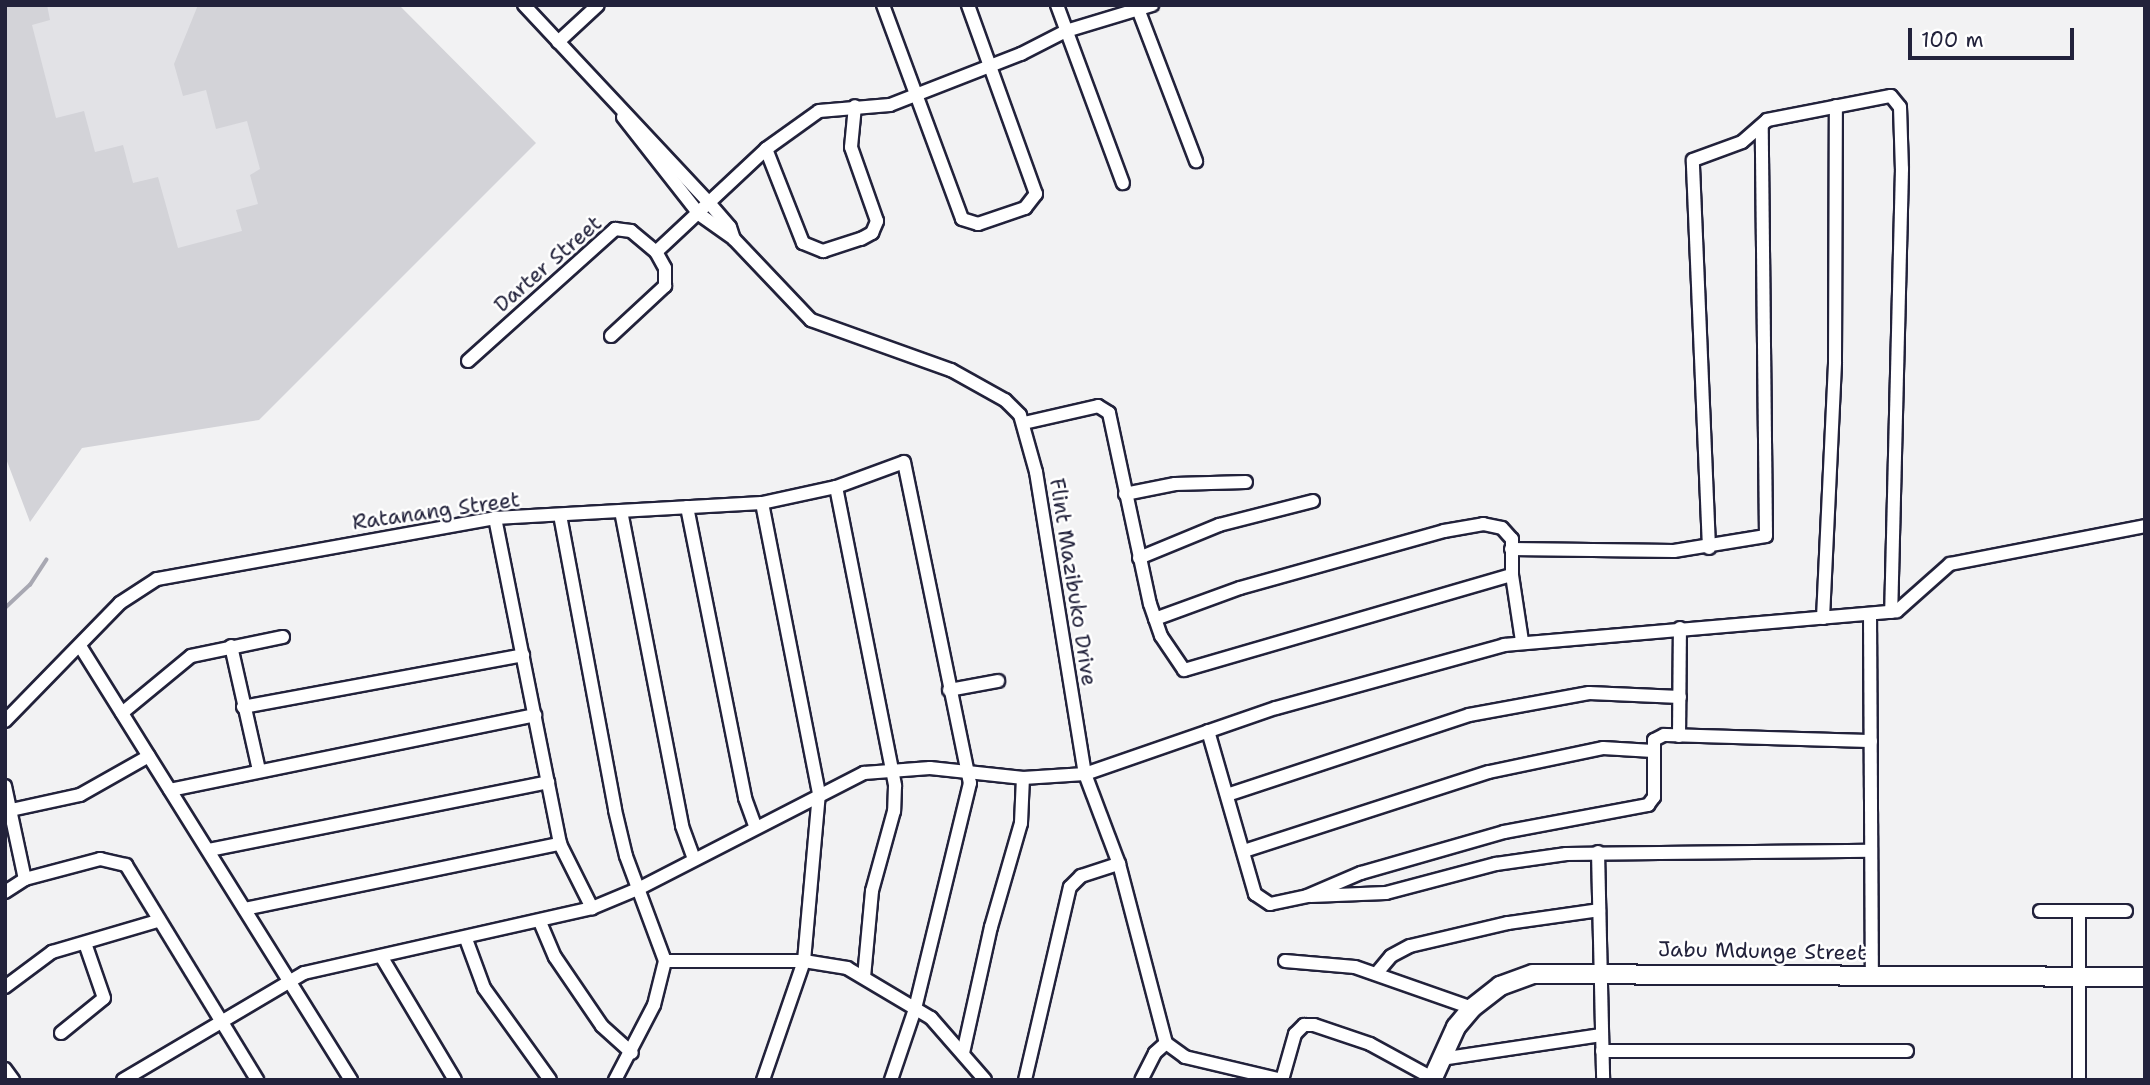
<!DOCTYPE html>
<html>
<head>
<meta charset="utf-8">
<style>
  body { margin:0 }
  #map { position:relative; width:2150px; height:1085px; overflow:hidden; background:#f2f2f3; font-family:"Shantell Sans",sans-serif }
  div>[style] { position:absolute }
  .built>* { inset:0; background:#e2e2e6 }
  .green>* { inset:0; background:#d3d3d8 }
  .stream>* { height:3.5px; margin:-1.75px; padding:0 1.75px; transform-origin:1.75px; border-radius:1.75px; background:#a8a8b2 }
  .roads { filter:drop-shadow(2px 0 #22223b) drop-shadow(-2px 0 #22223b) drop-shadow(0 2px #22223b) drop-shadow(0 -2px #22223b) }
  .street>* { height:12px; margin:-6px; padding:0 6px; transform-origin:6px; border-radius:6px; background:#fff }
  .secondary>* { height:18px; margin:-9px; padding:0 9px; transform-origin:9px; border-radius:9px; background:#fff }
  span { translate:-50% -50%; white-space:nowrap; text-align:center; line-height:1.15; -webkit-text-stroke:5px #fff; paint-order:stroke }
  .street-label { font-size:21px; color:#22223b }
  .frame { position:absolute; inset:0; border:7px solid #22223b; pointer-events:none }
  .scale { position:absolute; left:1908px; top:28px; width:166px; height:32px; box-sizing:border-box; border:4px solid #22223b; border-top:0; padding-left:9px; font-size:21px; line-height:24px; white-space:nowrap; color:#22223b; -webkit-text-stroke:5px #fff; paint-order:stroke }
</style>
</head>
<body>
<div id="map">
  <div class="built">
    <i style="clip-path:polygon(5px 5px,398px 5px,512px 141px,5px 441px)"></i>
  </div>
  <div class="green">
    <i style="clip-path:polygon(5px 5px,47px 5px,50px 20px,32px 25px,56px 118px,84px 111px,95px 152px,123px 145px,133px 183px,158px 177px,178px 248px,242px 231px,236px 210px,258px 204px,250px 175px,260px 169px,247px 121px,216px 129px,206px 90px,183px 96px,174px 64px,198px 5px,399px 5px,536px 143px,259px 420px,82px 448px,30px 522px,5px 456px)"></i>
  </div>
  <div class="stream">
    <i style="left:5px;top:608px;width:34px;rotate:-43deg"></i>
    <i style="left:30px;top:585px;width:30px;rotate:-57deg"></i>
  </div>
  <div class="roads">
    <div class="street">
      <i style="left:524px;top:5px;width:272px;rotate:46.9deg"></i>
      <i style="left:710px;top:204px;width:30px;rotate:49deg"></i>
      <i style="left:730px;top:227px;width:13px;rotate:72deg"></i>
      <i style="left:883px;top:5px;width:228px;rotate:69.7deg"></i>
      <i style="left:962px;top:219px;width:17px;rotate:17deg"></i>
      <i style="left:978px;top:224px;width:50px;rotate:-18.8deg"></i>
      <i style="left:1025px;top:208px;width:18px;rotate:-52deg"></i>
      <i style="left:1036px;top:194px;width:201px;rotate:-109.8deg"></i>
      <i style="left:1057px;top:5px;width:190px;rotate:69.7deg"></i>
      <i style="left:1138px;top:9px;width:163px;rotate:69.1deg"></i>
      <i style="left:558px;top:42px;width:54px;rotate:-42.8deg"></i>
      <i style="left:623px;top:117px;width:123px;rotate:51.9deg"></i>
      <i style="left:699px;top:214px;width:43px;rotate:35.5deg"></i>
      <i style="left:734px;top:239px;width:112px;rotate:46.5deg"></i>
      <i style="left:811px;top:320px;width:149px;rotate:19.7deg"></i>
      <i style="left:951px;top:370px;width:62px;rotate:29.1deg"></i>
      <i style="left:1005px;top:400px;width:21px;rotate:45deg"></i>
      <i style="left:1020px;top:415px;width:59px;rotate:74.3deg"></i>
      <i style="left:1036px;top:472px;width:306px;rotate:80.8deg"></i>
      <i style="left:1085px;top:774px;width:96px;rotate:69.3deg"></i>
      <i style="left:1119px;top:864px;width:185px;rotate:75.3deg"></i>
      <i style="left:1166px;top:1043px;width:15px;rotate:138deg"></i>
      <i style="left:1155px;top:1053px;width:30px;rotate:117deg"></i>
      <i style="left:766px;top:149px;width:101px;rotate:68.5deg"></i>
      <i style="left:803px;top:243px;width:22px;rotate:22deg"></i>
      <i style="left:823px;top:251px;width:40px;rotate:-18deg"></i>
      <i style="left:861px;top:239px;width:13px;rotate:-29deg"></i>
      <i style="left:872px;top:233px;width:13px;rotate:-67deg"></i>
      <i style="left:877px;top:221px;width:78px;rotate:-109.4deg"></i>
      <i style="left:851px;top:147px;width:41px;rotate:-84.4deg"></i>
      <i style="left:611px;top:336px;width:74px;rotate:-42.8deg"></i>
      <i style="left:665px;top:286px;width:18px;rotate:-90deg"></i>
      <i style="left:665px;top:268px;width:18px;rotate:-119deg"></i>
      <i style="left:468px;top:361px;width:198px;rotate:-41.9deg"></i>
      <i style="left:615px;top:229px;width:16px;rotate:7deg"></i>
      <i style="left:631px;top:231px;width:33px;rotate:40deg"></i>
      <i style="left:656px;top:252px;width:151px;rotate:-43.1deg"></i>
      <i style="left:766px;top:149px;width:65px;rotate:-35.6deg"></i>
      <i style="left:819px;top:111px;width:71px;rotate:-4.8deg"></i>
      <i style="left:890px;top:105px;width:141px;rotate:-21.3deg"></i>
      <i style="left:1021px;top:54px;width:51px;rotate:-27.1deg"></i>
      <i style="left:1066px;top:31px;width:90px;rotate:-16.8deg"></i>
      <i style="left:1024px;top:423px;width:76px;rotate:-12.9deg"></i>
      <i style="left:1098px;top:406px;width:13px;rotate:32deg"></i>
      <i style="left:1109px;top:413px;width:195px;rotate:77.9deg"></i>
      <i style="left:1150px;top:604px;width:34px;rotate:71deg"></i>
      <i style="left:1161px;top:636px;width:41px;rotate:55.9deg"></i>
      <i style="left:1184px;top:670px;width:341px;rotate:-16.2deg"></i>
      <i style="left:836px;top:487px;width:305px;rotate:78.8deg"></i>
      <i style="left:895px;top:786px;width:25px;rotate:92deg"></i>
      <i style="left:894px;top:811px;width:83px;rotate:105.4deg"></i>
      <i style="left:872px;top:891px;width:86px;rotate:95.3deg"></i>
      <i style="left:1125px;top:494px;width:51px;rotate:-11.3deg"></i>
      <i style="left:1175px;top:484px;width:71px;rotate:-1.6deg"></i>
      <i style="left:762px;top:503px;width:296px;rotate:78.9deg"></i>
      <i style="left:819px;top:793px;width:169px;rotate:95.1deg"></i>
      <i style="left:804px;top:961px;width:126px;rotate:109deg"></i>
      <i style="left:687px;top:507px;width:297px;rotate:78.7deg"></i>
      <i style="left:745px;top:798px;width:30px;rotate:70deg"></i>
      <i style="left:621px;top:511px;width:321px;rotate:79deg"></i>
      <i style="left:682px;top:826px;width:35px;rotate:70deg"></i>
      <i style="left:560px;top:515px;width:300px;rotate:79.4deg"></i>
      <i style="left:615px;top:810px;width:47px;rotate:76.6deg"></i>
      <i style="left:626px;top:856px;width:112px;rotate:69.6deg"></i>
      <i style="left:665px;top:961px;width:45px;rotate:104deg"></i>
      <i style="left:654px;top:1005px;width:85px;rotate:117.5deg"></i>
      <i style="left:495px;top:518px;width:332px;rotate:78.7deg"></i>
      <i style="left:560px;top:844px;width:72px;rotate:63.4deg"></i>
      <i style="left:1709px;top:548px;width:388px;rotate:-92.4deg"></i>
      <i style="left:1693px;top:160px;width:52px;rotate:-20.2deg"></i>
      <i style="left:1742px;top:142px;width:33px;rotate:-41deg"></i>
      <i style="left:1767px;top:120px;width:126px;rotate:-11deg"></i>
      <i style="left:1891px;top:96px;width:14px;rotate:51deg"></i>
      <i style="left:1900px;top:107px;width:62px;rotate:88.2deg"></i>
      <i style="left:1902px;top:169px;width:443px;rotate:91.4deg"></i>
      <i style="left:1511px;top:549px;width:163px;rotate:0.7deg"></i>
      <i style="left:1674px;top:551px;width:93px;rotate:-9.3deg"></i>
      <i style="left:1766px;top:536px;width:410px;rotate:-90.6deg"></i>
      <i style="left:1139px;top:558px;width:87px;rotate:-22.4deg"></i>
      <i style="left:1219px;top:525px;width:97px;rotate:-14.3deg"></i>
      <i style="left:1870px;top:614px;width:361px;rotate:89.7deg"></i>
      <i style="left:1823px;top:618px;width:256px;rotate:-87.3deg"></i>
      <i style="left:1835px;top:362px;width:256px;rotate:-89.8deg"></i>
      <i style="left:1155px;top:619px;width:90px;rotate:-20deg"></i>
      <i style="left:1240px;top:588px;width:212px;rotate:-15.6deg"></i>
      <i style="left:1444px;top:531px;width:40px;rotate:-10deg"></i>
      <i style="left:1483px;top:524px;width:19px;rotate:12deg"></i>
      <i style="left:1502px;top:528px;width:15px;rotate:48deg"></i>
      <i style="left:1512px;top:539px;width:36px;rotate:90deg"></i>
      <i style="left:1512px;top:575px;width:67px;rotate:81.4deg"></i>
      <i style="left:80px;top:646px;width:512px;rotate:58.02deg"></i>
      <i style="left:231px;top:646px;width:127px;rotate:77.3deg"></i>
      <i style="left:949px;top:690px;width:50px;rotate:-10.4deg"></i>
      <i style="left:243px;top:707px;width:285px;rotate:-10.5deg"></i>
      <i style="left:122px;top:713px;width:89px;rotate:-39.6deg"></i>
      <i style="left:191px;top:656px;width:94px;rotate:-11.7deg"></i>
      <i style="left:5px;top:721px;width:165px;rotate:-45.7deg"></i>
      <i style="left:120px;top:603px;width:44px;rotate:-33deg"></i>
      <i style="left:157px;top:579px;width:343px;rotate:-10.2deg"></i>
      <i style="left:495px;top:518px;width:267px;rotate:-3.2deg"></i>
      <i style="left:762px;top:503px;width:76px;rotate:-12.2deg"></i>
      <i style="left:836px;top:487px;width:72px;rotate:-20.2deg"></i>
      <i style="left:904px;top:462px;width:328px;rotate:78.4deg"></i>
      <i style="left:970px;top:783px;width:233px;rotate:103.7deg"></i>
      <i style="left:915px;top:1009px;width:75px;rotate:108.7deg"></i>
      <i style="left:1208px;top:731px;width:170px;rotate:73.9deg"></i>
      <i style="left:1255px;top:894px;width:18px;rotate:34deg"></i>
      <i style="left:1270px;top:904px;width:38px;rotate:-12deg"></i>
      <i style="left:1307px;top:896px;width:59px;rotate:-23.1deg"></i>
      <i style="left:1361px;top:873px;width:149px;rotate:-16deg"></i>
      <i style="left:1504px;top:832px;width:147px;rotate:-10.6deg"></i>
      <i style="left:1648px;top:805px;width:10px;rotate:-53deg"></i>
      <i style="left:1654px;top:797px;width:57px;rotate:-90deg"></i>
      <i style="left:1654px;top:740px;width:11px;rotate:-27deg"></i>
      <i style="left:1664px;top:735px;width:207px;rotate:1.7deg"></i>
      <i style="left:1679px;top:736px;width:108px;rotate:-89.5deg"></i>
      <i style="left:5px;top:786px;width:95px;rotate:77.9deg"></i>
      <i style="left:170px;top:790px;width:373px;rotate:-11.6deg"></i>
      <i style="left:1227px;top:795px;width:255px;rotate:-18.3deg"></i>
      <i style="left:1469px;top:715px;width:122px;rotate:-10.4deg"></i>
      <i style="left:1589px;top:693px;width:91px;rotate:2.5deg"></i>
      <i style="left:11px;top:810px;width:71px;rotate:-12.3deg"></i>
      <i style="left:80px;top:795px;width:79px;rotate:-29.5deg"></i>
      <i style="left:209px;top:850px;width:346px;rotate:-11.3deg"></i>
      <i style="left:1244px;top:851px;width:257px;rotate:-17.9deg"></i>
      <i style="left:1489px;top:772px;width:116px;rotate:-11.9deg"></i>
      <i style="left:1603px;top:748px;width:50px;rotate:3.4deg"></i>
      <i style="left:1598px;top:852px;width:228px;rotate:88.7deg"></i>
      <i style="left:5px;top:892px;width:24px;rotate:-33deg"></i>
      <i style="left:25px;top:879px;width:78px;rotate:-14.9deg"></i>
      <i style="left:100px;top:859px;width:27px;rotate:13deg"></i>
      <i style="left:126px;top:865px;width:252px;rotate:58.6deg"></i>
      <i style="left:1311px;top:896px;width:75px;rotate:-2.3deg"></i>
      <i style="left:1386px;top:893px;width:114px;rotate:-14.8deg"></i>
      <i style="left:1496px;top:864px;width:71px;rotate:-8.1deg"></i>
      <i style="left:1566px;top:854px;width:305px;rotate:-0.6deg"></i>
      <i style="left:245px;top:909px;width:322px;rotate:-11.7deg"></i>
      <i style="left:2040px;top:911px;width:86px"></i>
      <i style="left:2079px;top:911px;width:169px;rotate:90deg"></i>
      <i style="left:540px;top:922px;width:38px;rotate:67deg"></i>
      <i style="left:555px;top:957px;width:83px;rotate:55.7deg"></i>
      <i style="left:602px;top:1026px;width:40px;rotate:42deg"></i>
      <i style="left:466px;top:939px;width:52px;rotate:69.8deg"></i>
      <i style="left:484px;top:988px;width:113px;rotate:54.3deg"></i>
      <i style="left:381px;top:956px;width:144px;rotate:59.2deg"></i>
      <i style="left:665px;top:961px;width:139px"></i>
      <i style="left:804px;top:961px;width:44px;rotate:9.2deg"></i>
      <i style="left:847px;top:968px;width:98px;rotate:30.8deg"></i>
      <i style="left:931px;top:1018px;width:82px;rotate:48.9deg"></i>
      <i style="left:1285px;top:961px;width:70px;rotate:4.9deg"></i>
      <i style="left:1355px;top:967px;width:124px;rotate:19.3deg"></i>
      <i style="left:1376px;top:974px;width:23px;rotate:-50deg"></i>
      <i style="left:1391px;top:956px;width:21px;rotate:-28deg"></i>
      <i style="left:1410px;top:946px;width:101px;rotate:-13.2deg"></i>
      <i style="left:1508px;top:923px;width:92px;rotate:-8.1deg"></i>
      <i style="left:5px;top:987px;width:59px;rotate:-36.7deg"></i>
      <i style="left:52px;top:952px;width:109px;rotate:-16.4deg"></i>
      <i style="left:61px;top:1033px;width:55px;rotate:-39.1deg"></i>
      <i style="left:104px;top:998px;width:58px;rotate:-109.1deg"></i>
      <i style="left:1166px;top:1043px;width:24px;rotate:36deg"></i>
      <i style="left:1185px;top:1057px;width:100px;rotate:13.3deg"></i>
      <i style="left:1602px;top:1051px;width:305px"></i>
      <i style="left:963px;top:1053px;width:129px;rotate:-77.5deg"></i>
      <i style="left:991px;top:927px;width:108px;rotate:-73.9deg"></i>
      <i style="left:1021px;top:823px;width:45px;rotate:-87.5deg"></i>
      <i style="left:1441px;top:1059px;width:162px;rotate:-8.5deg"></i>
      <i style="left:5px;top:1069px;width:14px;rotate:54deg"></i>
      <i style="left:123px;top:1080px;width:210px;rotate:-30.6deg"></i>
      <i style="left:304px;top:973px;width:295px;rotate:-12.7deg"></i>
      <i style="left:592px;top:908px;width:52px;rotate:-22.6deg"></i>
      <i style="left:640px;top:888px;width:252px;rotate:-27.2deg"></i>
      <i style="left:864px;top:773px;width:66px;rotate:-4.3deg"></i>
      <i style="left:930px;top:768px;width:94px;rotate:6.1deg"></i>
      <i style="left:1023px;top:778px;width:62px;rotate:-3.7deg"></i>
      <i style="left:1085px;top:774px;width:202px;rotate:-19.1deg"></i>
      <i style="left:1276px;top:708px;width:237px;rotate:-15.4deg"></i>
      <i style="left:1504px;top:645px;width:394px;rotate:-4.9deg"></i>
      <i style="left:1897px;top:611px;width:71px;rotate:-41.6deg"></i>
      <i style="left:1950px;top:564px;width:199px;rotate:-11deg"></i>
      <i style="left:1025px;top:1080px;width:198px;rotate:-76.9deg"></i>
      <i style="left:1070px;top:887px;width:16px;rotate:-45deg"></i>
      <i style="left:1081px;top:876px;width:40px;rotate:-18deg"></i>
      <i style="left:1282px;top:1080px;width:48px;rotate:-74.2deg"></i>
      <i style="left:1295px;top:1034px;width:13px;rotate:-45deg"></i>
      <i style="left:1304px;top:1025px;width:10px"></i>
      <i style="left:1314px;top:1025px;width:59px;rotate:18.7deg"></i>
      <i style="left:1370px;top:1044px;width:71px;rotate:28.7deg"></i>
    </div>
    <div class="secondary">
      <i style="left:1432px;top:1080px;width:58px;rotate:-65.6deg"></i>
      <i style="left:1456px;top:1027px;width:25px;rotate:-50deg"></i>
      <i style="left:1472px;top:1008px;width:36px;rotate:-38deg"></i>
      <i style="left:1500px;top:986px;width:35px;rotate:-20deg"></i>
      <i style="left:1533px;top:974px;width:612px;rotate:0.28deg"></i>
    </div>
  </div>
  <div class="street-label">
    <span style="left:548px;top:264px;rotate:-41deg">Darter Street</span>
    <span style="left:436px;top:511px;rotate:-8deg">Ratanang Street</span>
    <span style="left:1073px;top:582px;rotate:81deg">Flint Mazibuko Drive</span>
    <span style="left:1762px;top:951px;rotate:1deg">Jabu Mdunge Street</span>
  </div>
  <div class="frame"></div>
  <div class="scale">100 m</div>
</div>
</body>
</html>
